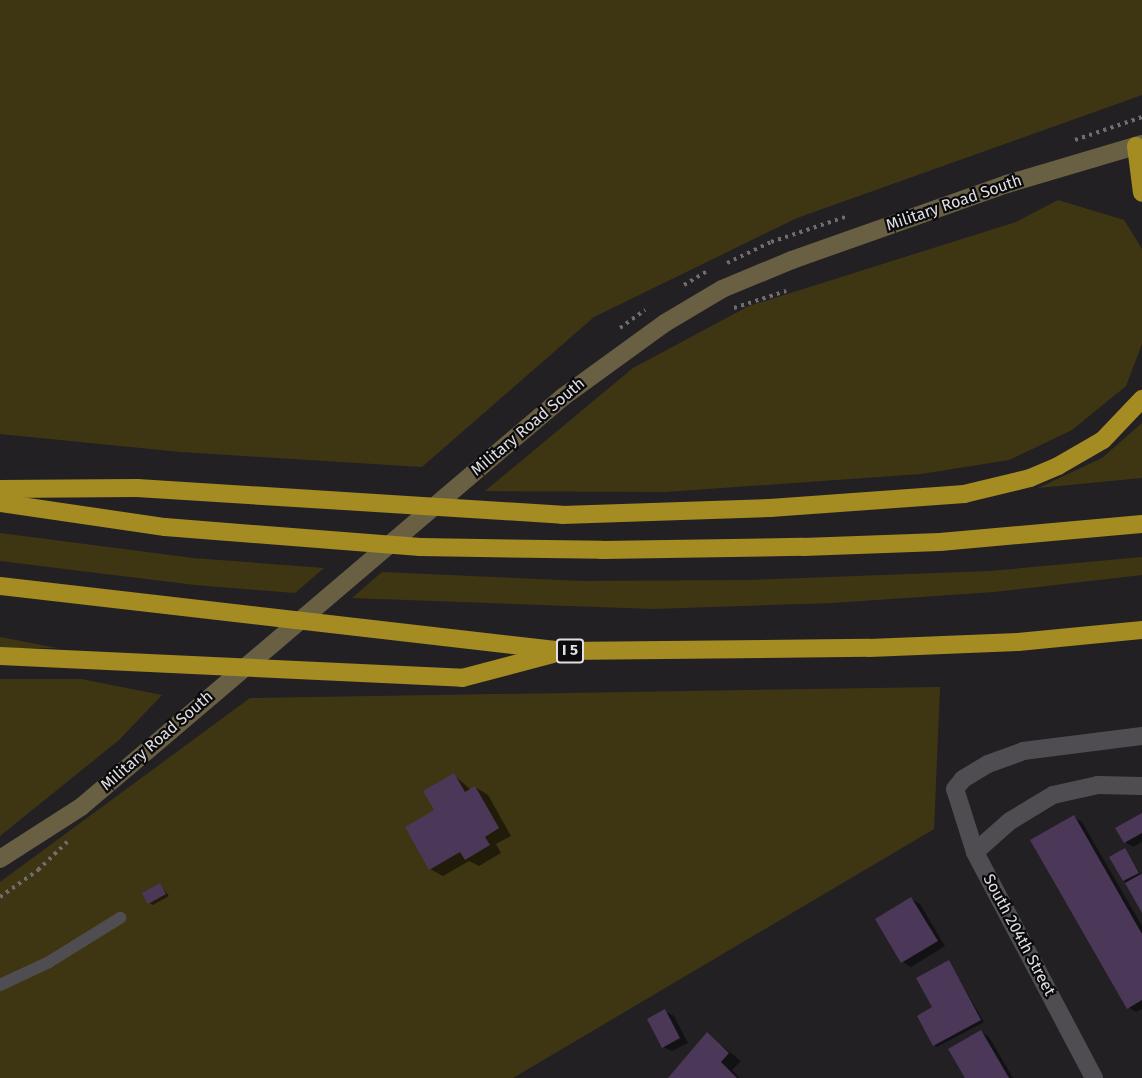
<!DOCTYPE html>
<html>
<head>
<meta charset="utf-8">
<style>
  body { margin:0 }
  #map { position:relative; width:1142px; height:1078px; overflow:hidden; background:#232024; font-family:"Fira Sans",sans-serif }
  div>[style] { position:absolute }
  .green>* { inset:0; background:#3e3613 }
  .shadow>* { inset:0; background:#0007 }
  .building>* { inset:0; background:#4b3757 }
  .path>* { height:4px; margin-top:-2px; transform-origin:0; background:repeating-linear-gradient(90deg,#706d71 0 3px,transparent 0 7.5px) }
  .service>* { height:12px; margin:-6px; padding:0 6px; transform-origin:6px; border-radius:6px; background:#504d52 }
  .minor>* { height:18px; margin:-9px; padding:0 9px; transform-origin:9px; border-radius:9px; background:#504d52 }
  .secondary>* { height:18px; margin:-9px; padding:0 9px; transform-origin:9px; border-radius:9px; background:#696044 }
  .motorway>* { height:18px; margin:-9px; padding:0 9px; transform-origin:9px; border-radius:9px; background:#a48c22 }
  span { translate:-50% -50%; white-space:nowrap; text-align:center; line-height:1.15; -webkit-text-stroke:4.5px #0b0a0c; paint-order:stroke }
  .shield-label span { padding:2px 4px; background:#0b0a0c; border:2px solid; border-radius:4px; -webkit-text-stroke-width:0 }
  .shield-label { font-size:15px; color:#e1dfe2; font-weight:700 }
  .street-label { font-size:16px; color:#e1dfe2 }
</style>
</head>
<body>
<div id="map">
  <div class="green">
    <i style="clip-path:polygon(0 0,1142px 0,1142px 95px,797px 218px,594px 317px,422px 467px,181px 452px,0 434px)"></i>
    <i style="clip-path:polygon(1058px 200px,1124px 220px,1142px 249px,1142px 344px,1126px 386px,1072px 430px,1009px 460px,921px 474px,665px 492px,485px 491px,633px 368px,749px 306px,1016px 222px)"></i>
    <i style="clip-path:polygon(1142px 423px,1142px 478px,1038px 488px,1102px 458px)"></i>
    <i style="clip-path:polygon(0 533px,193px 558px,324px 568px,295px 593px,195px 585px,0 561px)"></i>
    <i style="clip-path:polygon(1142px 557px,1142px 575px,994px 592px,832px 603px,652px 609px,352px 598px,382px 572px,582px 581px,751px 580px,990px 571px)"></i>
    <i style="clip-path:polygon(0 637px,57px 648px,0 648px)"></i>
    <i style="clip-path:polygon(0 679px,81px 679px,162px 695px,119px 740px,0 836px)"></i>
    <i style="clip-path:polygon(940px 687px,934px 829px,513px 1078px,0 1078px,0 882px,250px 698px)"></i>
  </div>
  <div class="shadow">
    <i style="clip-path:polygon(454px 775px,471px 790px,475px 787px,488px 795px,511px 836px,496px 844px,501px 853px,479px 866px,469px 861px,443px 876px,430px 869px,436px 811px)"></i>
    <i style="clip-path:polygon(1142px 815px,1142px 842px,1133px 847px,1125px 842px)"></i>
    <i style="clip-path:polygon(1074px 817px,1082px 822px,1142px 926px,1142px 1009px,1136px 1012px,1128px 1007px)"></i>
    <i style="clip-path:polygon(1125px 850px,1142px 876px,1142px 910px,1124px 880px)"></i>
    <i style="clip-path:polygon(160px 885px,169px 896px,153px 905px,149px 903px)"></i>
    <i style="clip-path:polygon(911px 899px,920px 904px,945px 946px,911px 967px,903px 962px)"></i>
    <i style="clip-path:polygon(949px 962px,984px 1022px,937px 1047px,934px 1045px,934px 1008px)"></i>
    <i style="clip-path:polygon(665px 1011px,674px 1016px,688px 1043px,672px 1051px,663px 1047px)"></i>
    <i style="clip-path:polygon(981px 1032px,989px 1037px,1013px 1078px,967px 1078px)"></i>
    <i style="clip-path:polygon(707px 1034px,741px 1061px,732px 1070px,740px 1078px,670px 1078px)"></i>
  </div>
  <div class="building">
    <i style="clip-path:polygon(454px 773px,465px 792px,475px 786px,499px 828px,485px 837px,490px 845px,465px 860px,460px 852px,429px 870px,405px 827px,434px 810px,423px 791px)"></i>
    <i style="clip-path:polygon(1142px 813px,1142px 833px,1124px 843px,1115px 828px)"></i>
    <i style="clip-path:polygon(1074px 815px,1142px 934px,1142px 1000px,1127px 1009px,1030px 840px)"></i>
    <i style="clip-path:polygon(1125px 848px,1139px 873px,1123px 881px,1109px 857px)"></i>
    <i style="clip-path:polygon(1141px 874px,1142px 875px,1142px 913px,1125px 883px)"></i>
    <i style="clip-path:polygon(160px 883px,166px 894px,148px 904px,142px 893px)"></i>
    <i style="clip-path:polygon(911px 897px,938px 941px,901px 963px,875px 919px)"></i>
    <i style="clip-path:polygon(949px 960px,981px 1020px,933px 1046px,917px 1016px,932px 1007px,916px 978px)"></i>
    <i style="clip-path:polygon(665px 1009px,680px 1038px,662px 1048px,647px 1019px)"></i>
    <i style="clip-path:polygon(981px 1030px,1009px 1078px,965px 1078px,948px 1049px)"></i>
    <i style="clip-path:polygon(707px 1032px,729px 1053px,721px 1062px,737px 1078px,668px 1078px)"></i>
  </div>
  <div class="path">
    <i style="left:1075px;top:140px;width:71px;rotate:-18.9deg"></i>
    <i style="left:727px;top:263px;width:49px;rotate:-25.5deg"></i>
    <i style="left:771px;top:242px;width:81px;rotate:-18.7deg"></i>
    <i style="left:684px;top:285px;width:26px;rotate:-31deg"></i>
    <i style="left:734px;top:308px;width:55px;rotate:-18.1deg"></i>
    <i style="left:620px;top:328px;width:31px;rotate:-36deg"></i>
    <i style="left:0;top:897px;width:47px;rotate:-35.4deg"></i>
    <i style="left:38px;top:870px;width:42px;rotate:-44deg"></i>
  </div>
  <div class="service">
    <i style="left:0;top:985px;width:54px;rotate:-25.1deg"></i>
    <i style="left:49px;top:962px;width:84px;rotate:-31.8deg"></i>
  </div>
  <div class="minor">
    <i style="left:975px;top:852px;width:47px;rotate:-41.5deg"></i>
    <i style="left:1010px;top:821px;width:50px;rotate:-31.2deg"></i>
    <i style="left:1053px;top:795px;width:46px;rotate:-12.5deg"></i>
    <i style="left:1098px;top:785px;width:44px;rotate:1.3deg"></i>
    <i style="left:1094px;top:1078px;width:255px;rotate:-117.8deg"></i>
    <i style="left:975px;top:852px;width:66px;rotate:-107.6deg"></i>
    <i style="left:955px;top:789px;width:13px;rotate:-51deg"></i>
    <i style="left:963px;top:779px;width:29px;rotate:-31deg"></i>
    <i style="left:988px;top:764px;width:37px;rotate:-20deg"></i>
    <i style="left:1023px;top:751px;width:120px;rotate:-7.2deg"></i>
  </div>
  <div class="secondary">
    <i style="left:0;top:859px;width:96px;rotate:-32.7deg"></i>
    <i style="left:81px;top:807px;width:633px;rotate:-40.39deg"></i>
    <i style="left:563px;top:397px;width:126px;rotate:-36deg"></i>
    <i style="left:665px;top:323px;width:66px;rotate:-30.8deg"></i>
    <i style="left:722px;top:289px;width:76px;rotate:-22.5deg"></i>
    <i style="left:792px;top:260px;width:228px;rotate:-19.5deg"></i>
    <i style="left:1007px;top:184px;width:141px;rotate:-16.5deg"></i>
  </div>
  <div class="motorway">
    <i style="left:1136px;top:146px;width:47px;rotate:82.7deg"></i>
    <i style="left:0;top:489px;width:137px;rotate:-0.4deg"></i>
    <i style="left:137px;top:488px;width:426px;rotate:3.6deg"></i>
    <i style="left:562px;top:515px;width:208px;rotate:-1.9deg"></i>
    <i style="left:770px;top:508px;width:195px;rotate:-4.1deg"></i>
    <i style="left:964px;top:494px;width:68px;rotate:-13.6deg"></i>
    <i style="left:1030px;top:478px;width:30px;rotate:-23deg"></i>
    <i style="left:1058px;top:466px;width:52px;rotate:-30deg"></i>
    <i style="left:1103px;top:440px;width:57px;rotate:-46.4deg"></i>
    <i style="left:0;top:503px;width:167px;rotate:8.3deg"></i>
    <i style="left:165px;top:527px;width:256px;rotate:4.5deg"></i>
    <i style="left:420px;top:547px;width:182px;rotate:0.9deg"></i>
    <i style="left:602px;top:550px;width:201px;rotate:-0.9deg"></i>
    <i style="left:803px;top:547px;width:137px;rotate:-2.1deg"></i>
    <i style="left:940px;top:542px;width:203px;rotate:-5.1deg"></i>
    <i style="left:0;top:586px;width:568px;rotate:6.57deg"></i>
    <i style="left:564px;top:651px;width:305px;rotate:-0.6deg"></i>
    <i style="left:869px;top:648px;width:149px;rotate:-2.3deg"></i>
    <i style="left:1018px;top:642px;width:125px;rotate:-5.5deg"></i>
    <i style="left:0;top:656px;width:463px;rotate:2.7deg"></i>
    <i style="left:462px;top:678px;width:94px;rotate:-14.8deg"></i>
  </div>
  <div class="shield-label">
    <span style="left:570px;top:651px">I 5</span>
  </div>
  <div class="street-label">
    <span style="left:954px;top:203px;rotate:-19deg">Military Road South</span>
    <span style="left:528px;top:427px;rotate:-40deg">Military Road South</span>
    <span style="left:157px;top:741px;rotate:-41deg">Military Road South</span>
    <span style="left:1019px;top:935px;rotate:62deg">South 204th Street</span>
  </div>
</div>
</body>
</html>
